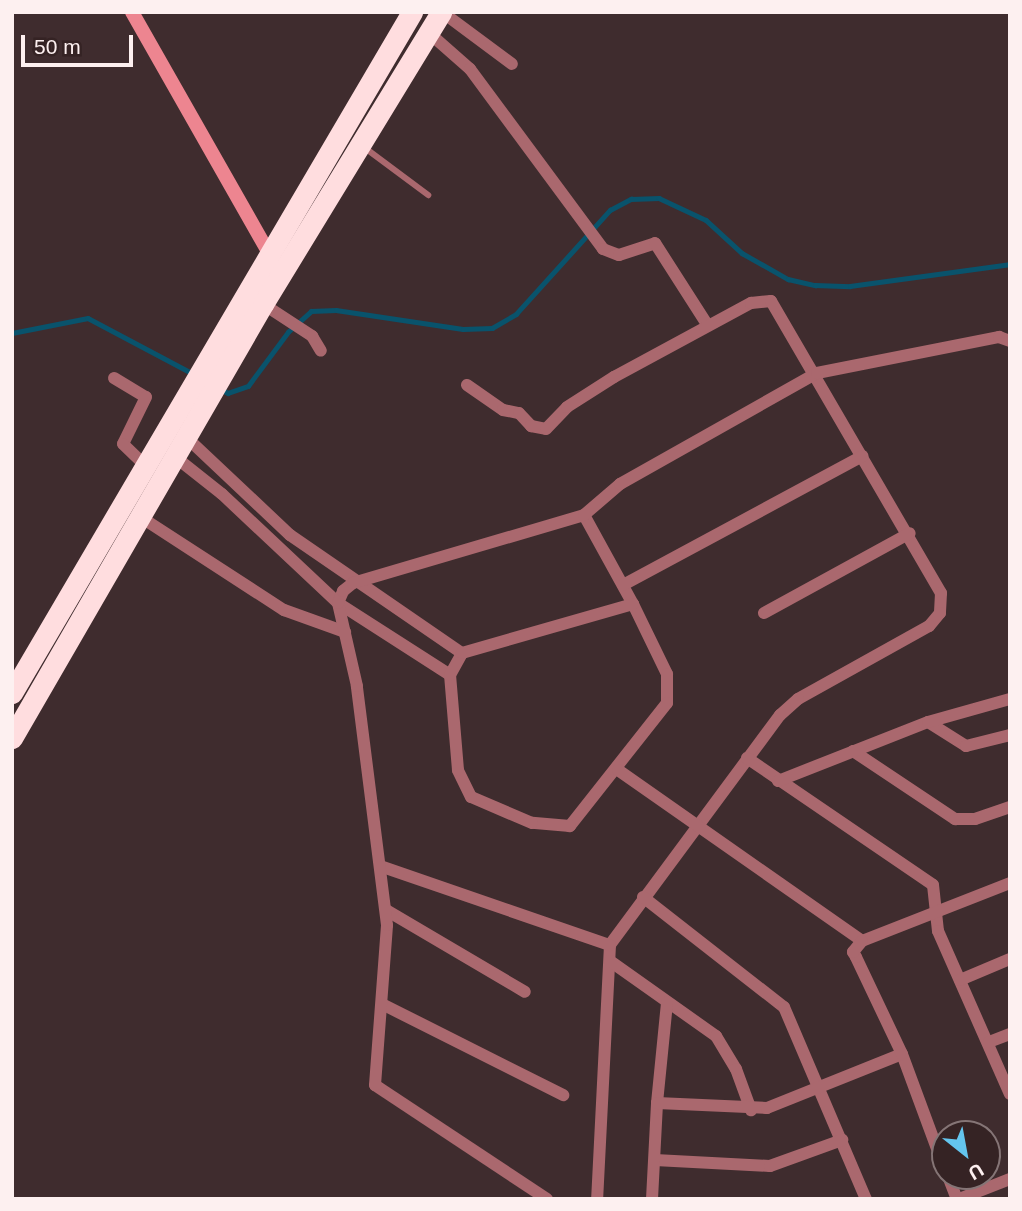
<!DOCTYPE html>
<html>
<head>
<meta charset="utf-8">
<style>
  body { margin:0 }
  #map { position:relative; width:1022px; height:1211px; overflow:hidden; background:#3f2c2e; font-family:Arial,sans-serif }
  div>[style] { position:absolute }
  .stream>* { height:4.5px; margin:-2.25px; padding:0 2.25px; transform-origin:2.25px; border-radius:2.25px; background:#09536c }
  .lane>* { height:6px; margin:-3px; padding:0 3px; transform-origin:3px; border-radius:3px; background:#aa686e }
  .street>* { height:12px; margin:-6px; padding:0 6px; transform-origin:6px; border-radius:6px; background:#aa686e }
  .secondary>* { height:14px; margin:-7px; padding:0 7px; transform-origin:7px; border-radius:7px; background:#ed8590 }
  .highway>* { height:21px; margin:-10.5px; padding:0 10.5px; transform-origin:10.5px; border-radius:10.5px; background:#ffdddf }
  span { translate:-50% -50%; white-space:nowrap; text-align:center; line-height:1.15; -webkit-text-stroke:5px #352324; paint-order:stroke }
  .frame { position:absolute; inset:0; border:14px solid #fdf0f0; pointer-events:none }
  .north { position:absolute; left:931px; top:1120px; width:70px; height:70px; box-sizing:border-box; background:#352324; border:2px solid #857576; border-radius:50%; rotate:149deg; font-size:19px; font-weight:700; line-height:28px; text-align:center; color:#fdf0f0 }
  .north::after { content:''; display:block; margin:auto; width:24px; height:32px; background:#64c5ee; clip-path:polygon(50% 0,100% 100%,50% 72%,0 100%) }
  .scale { position:absolute; left:21px; top:35px; width:112px; height:32px; box-sizing:border-box; border:4px solid #fdf0f0; border-top:0; padding-left:9px; font-size:21px; line-height:24px; white-space:nowrap; color:#fdf0f0; -webkit-text-stroke:5px #352324; paint-order:stroke }
</style>
</head>
<body>
<div id="map">
  <div class="stream">
    <i style="left:12px;top:333px;width:77px;rotate:-11.2deg"></i>
    <i style="left:88px;top:318px;width:118px;rotate:27.9deg"></i>
    <i style="left:221px;top:389px;width:8px;rotate:30deg"></i>
    <i style="left:228px;top:393px;width:21px;rotate:-19deg"></i>
    <i style="left:248px;top:386px;width:67px;rotate:-53.5deg"></i>
    <i style="left:288px;top:332px;width:31px;rotate:-42deg"></i>
    <i style="left:311px;top:311px;width:25px;rotate:-2deg"></i>
    <i style="left:336px;top:310px;width:128px;rotate:8.5deg"></i>
    <i style="left:463px;top:329px;width:29px;rotate:-2deg"></i>
    <i style="left:492px;top:328px;width:28px;rotate:-30deg"></i>
    <i style="left:516px;top:314px;width:140px;rotate:-47.9deg"></i>
    <i style="left:610px;top:210px;width:24px;rotate:-28deg"></i>
    <i style="left:631px;top:199px;width:28px;rotate:-2deg"></i>
    <i style="left:659px;top:198px;width:52px;rotate:25.1deg"></i>
    <i style="left:706px;top:220px;width:49px;rotate:42.5deg"></i>
    <i style="left:742px;top:253px;width:53px;rotate:29.5deg"></i>
    <i style="left:788px;top:279px;width:28px;rotate:13deg"></i>
    <i style="left:815px;top:285px;width:35px;rotate:2deg"></i>
    <i style="left:850px;top:286px;width:162px;rotate:-7.8deg"></i>
  </div>
  <div class="lane">
    <i style="left:365px;top:148px;width:79px;rotate:36.7deg"></i>
  </div>
  <div class="street">
    <i style="left:442px;top:12px;width:87px;rotate:36.6deg"></i>
    <i style="left:428px;top:32px;width:56px;rotate:41.4deg"></i>
    <i style="left:470px;top:69px;width:224px;rotate:53.5deg"></i>
    <i style="left:603px;top:249px;width:17px;rotate:21deg"></i>
    <i style="left:619px;top:255px;width:38px;rotate:-18deg"></i>
    <i style="left:655px;top:243px;width:98px;rotate:57.4deg"></i>
    <i style="left:263px;top:304px;width:59px;rotate:33.1deg"></i>
    <i style="left:312px;top:336px;width:17px;rotate:59deg"></i>
    <i style="left:114px;top:378px;width:37px;rotate:31deg"></i>
    <i style="left:146px;top:397px;width:52px;rotate:116.1deg"></i>
    <i style="left:123px;top:444px;width:32px;rotate:44deg"></i>
    <i style="left:467px;top:385px;width:44px;rotate:34.8deg"></i>
    <i style="left:503px;top:410px;width:16px;rotate:11deg"></i>
    <i style="left:519px;top:413px;width:18px;rotate:47deg"></i>
    <i style="left:531px;top:426px;width:15px;rotate:11deg"></i>
    <i style="left:546px;top:429px;width:30px;rotate:-46deg"></i>
    <i style="left:567px;top:407px;width:56px;rotate:-32.6deg"></i>
    <i style="left:614px;top:377px;width:156px;rotate:-28.4deg"></i>
    <i style="left:751px;top:303px;width:20px;rotate:-6deg"></i>
    <i style="left:771px;top:301px;width:338px;rotate:59.8deg"></i>
    <i style="left:941px;top:593px;width:20px;rotate:93deg"></i>
    <i style="left:940px;top:613px;width:17px;rotate:130deg"></i>
    <i style="left:929px;top:626px;width:150px;rotate:150.9deg"></i>
    <i style="left:798px;top:699px;width:24px;rotate:138deg"></i>
    <i style="left:780px;top:715px;width:286px;rotate:126.5deg"></i>
    <i style="left:610px;top:945px;width:254px;rotate:92.9deg"></i>
    <i style="left:186px;top:437px;width:143px;rotate:43.3deg"></i>
    <i style="left:290px;top:535px;width:209px;rotate:34.5deg"></i>
    <i style="left:174px;top:456px;width:61px;rotate:38.4deg"></i>
    <i style="left:222px;top:494px;width:159px;rotate:43.2deg"></i>
    <i style="left:338px;top:603px;width:133px;rotate:32.7deg"></i>
    <i style="left:584px;top:515px;width:102px;rotate:61.2deg"></i>
    <i style="left:633px;top:604px;width:78px;rotate:64.1deg"></i>
    <i style="left:667px;top:674px;width:29px;rotate:90deg"></i>
    <i style="left:667px;top:703px;width:157px;rotate:128.3deg"></i>
    <i style="left:570px;top:826px;width:38px;rotate:-175deg"></i>
    <i style="left:532px;top:823px;width:66px;rotate:-156.9deg"></i>
    <i style="left:471px;top:797px;width:30px;rotate:-116deg"></i>
    <i style="left:458px;top:770px;width:95px;rotate:-94.8deg"></i>
    <i style="left:450px;top:675px;width:25px;rotate:-61deg"></i>
    <i style="left:462px;top:653px;width:178px;rotate:-16deg"></i>
    <i style="left:139px;top:516px;width:173px;rotate:33deg"></i>
    <i style="left:284px;top:610px;width:65px;rotate:19.8deg"></i>
    <i style="left:623px;top:585px;width:272px;rotate:-28.3deg"></i>
    <i style="left:764px;top:613px;width:166px;rotate:-28.7deg"></i>
    <i style="left:928px;top:722px;width:45px;rotate:32.3deg"></i>
    <i style="left:966px;top:746px;width:45px;rotate:-14deg"></i>
    <i style="left:853px;top:751px;width:123px;rotate:33.7deg"></i>
    <i style="left:955px;top:819px;width:20px"></i>
    <i style="left:975px;top:819px;width:37px;rotate:-19deg"></i>
    <i style="left:747px;top:758px;width:225px;rotate:34.3deg"></i>
    <i style="left:933px;top:885px;width:46px;rotate:83.8deg"></i>
    <i style="left:938px;top:931px;width:178px;rotate:66.2deg"></i>
    <i style="left:618px;top:770px;width:298px;rotate:35deg"></i>
    <i style="left:862px;top:941px;width:159px;rotate:-21.4deg"></i>
    <i style="left:778px;top:781px;width:161px;rotate:-21.5deg"></i>
    <i style="left:928px;top:722px;width:85px;rotate:-15.7deg"></i>
    <i style="left:380px;top:866px;width:243px;rotate:19deg"></i>
    <i style="left:643px;top:897px;width:179px;rotate:38deg"></i>
    <i style="left:784px;top:1007px;width:209px;rotate:66.9deg"></i>
    <i style="left:386px;top:910px;width:161px;rotate:30.5deg"></i>
    <i style="left:610px;top:961px;width:130px;rotate:35.3deg"></i>
    <i style="left:716px;top:1036px;width:39px;rotate:59deg"></i>
    <i style="left:736px;top:1069px;width:44px;rotate:69.9deg"></i>
    <i style="left:960px;top:980px;width:54px;rotate:-22.8deg"></i>
    <i style="left:382px;top:1004px;width:203px;rotate:26.7deg"></i>
    <i style="left:989px;top:1042px;width:22px;rotate:-21deg"></i>
    <i style="left:902px;top:1054px;width:124px;rotate:69.7deg"></i>
    <i style="left:657px;top:1103px;width:101px;rotate:-84.3deg"></i>
    <i style="left:655px;top:1160px;width:115px;rotate:3deg"></i>
    <i style="left:770px;top:1166px;width:77px;rotate:-19.9deg"></i>
    <i style="left:948px;top:1176px;width:25px;rotate:69deg"></i>
    <i style="left:547px;top:1199px;width:206px;rotate:-146.5deg"></i>
    <i style="left:375px;top:1085px;width:160px;rotate:-85.7deg"></i>
    <i style="left:387px;top:925px;width:241px;rotate:-97.2deg"></i>
    <i style="left:357px;top:686px;width:85px;rotate:-102.9deg"></i>
    <i style="left:338px;top:603px;width:13px;rotate:-67deg"></i>
    <i style="left:343px;top:591px;width:13px;rotate:-39deg"></i>
    <i style="left:353px;top:583px;width:241px;rotate:-16.4deg"></i>
    <i style="left:584px;top:515px;width:48px;rotate:-40.7deg"></i>
    <i style="left:620px;top:484px;width:226px;rotate:-29.4deg"></i>
    <i style="left:817px;top:373px;width:186px;rotate:-11.2deg"></i>
    <i style="left:999px;top:337px;width:12px;rotate:20deg"></i>
    <i style="left:652px;top:1199px;width:96px;rotate:-87deg"></i>
    <i style="left:657px;top:1103px;width:110px;rotate:2.6deg"></i>
    <i style="left:767px;top:1108px;width:145px;rotate:-21.8deg"></i>
    <i style="left:902px;top:1054px;width:107px;rotate:-115.4deg"></i>
    <i style="left:856px;top:957px;width:6px;rotate:-121deg"></i>
    <i style="left:853px;top:952px;width:14px;rotate:-51deg"></i>
    <i style="left:959px;top:1199px;width:55px;rotate:-21.4deg"></i>
  </div>
  <div class="secondary">
    <i style="left:132px;top:12px;width:275px;rotate:60.4deg"></i>
  </div>
  <div class="highway">
    <i style="left:12px;top:693px;width:790px;rotate:-59.57deg"></i>
    <i style="left:12px;top:738px;width:501px;rotate:-59.96deg"></i>
    <i style="left:263px;top:304px;width:342px;rotate:-58.6deg"></i>
  </div>
  <div class="frame"></div>
  <div class="north">U</div>
  <div class="scale">50 m</div>
</div>
</body>
</html>
